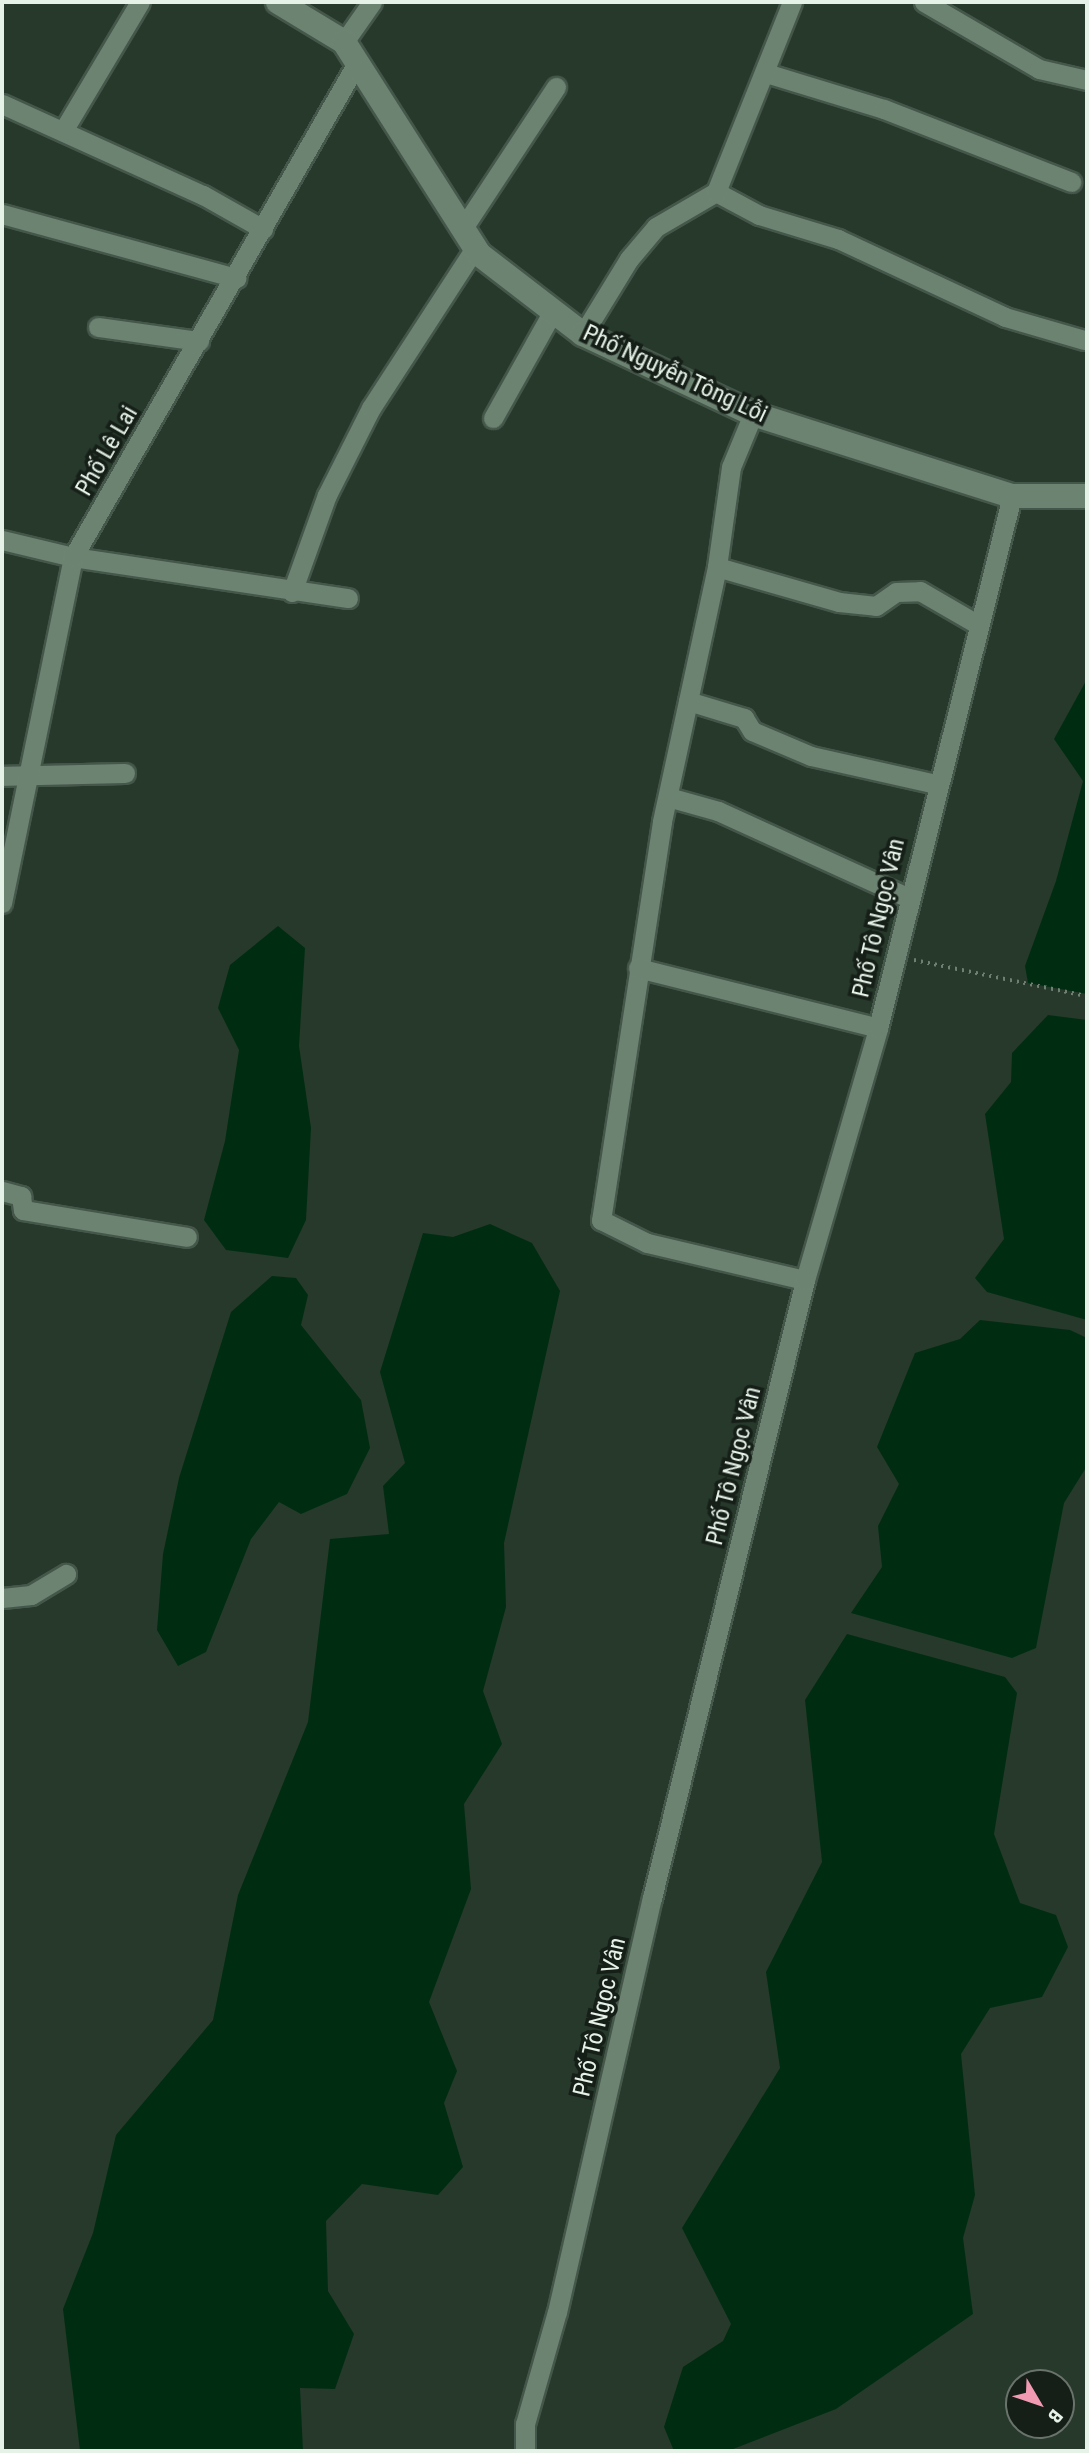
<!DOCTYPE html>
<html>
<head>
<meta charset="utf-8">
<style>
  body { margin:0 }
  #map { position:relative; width:1089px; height:2453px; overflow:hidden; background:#26392b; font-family:"Roboto Condensed",sans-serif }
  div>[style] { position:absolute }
  .water>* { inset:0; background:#002d12 }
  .path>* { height:3.5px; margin-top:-1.75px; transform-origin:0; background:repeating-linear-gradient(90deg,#6f7f73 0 2px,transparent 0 7px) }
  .roads { filter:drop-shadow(2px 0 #45574a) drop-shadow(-2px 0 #45574a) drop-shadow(0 2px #45574a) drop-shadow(0 -2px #45574a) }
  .minor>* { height:19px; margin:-9.5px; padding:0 9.5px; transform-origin:9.5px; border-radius:9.5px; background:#6d8372 }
  .tertiary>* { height:24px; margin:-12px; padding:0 12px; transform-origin:12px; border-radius:12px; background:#6d8372 }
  span { translate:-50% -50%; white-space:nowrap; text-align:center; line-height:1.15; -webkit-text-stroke:7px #151e17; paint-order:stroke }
  .street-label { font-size:24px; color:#e6f2e8 }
  .frame { position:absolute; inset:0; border:4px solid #e6f2e8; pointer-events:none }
  .north { position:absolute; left:1005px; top:2369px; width:70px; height:70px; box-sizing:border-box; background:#151e17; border:2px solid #69736b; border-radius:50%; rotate:129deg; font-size:19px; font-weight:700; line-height:28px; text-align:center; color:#e6f2e8 }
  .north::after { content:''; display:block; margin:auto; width:24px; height:32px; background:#f19ab2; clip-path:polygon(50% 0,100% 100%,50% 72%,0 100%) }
</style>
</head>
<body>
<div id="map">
  <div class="water">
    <i style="clip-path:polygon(1087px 679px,1087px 994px,1028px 983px,1025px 966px,1056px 881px,1083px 781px,1054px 739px)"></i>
    <i style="clip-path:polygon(278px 926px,305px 948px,299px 1046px,311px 1128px,306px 1220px,288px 1258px,226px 1250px,204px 1220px,225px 1141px,239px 1050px,218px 1008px,230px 965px)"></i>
    <i style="clip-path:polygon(1048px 1015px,1087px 1020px,1087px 1320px,987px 1292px,975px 1278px,1004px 1239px,985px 1114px,1011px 1082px,1012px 1053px)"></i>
    <i style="clip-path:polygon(490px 1224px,532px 1243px,560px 1291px,504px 1543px,506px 1607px,483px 1691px,502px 1744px,464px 1804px,471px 1889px,429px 2002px,457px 2071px,444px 2103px,463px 2167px,438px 2195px,362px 2184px,326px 2221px,328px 2291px,354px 2334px,335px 2389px,300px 2388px,303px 2451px,80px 2451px,63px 2309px,93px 2233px,116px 2135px,213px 2020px,238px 1895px,308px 1722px,330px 1539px,389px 1534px,383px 1486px,405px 1463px,380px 1372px,423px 1233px,453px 1237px)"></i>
    <i style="clip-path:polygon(272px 1276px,296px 1278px,308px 1295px,301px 1325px,361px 1400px,370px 1448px,347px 1494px,301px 1514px,279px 1502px,251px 1539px,206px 1652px,178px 1666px,157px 1630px,163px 1554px,179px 1478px,231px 1312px)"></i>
    <i style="clip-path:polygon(980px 1320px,1070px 1330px,1087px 1338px,1087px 1466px,1064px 1503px,1036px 1648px,1012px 1658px,851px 1613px,882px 1567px,878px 1526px,899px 1484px,877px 1447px,915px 1353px,960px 1339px)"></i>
    <i style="clip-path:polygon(847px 1634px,1005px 1677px,1017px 1693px,994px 1834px,1020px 1903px,1056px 1915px,1068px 1947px,1042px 1997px,990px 2008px,961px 2054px,975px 2195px,963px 2238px,973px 2314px,836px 2409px,728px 2451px,674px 2451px,664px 2427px,683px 2367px,723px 2341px,731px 2324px,682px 2228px,780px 2068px,766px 1972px,822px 1862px,805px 1700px)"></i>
  </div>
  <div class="path">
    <i style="left:914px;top:960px;width:177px;rotate:11.8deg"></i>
  </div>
  <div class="roads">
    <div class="minor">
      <i style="left:924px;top:2px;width:133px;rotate:30.2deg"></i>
      <i style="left:1039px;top:69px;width:49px;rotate:12.9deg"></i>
      <i style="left:344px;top:42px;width:49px;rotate:-55deg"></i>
      <i style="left:766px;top:73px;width:123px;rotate:17deg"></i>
      <i style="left:884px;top:109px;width:201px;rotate:21.3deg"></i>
      <i style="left:2px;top:104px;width:221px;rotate:24.4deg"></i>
      <i style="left:203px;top:195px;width:69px;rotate:29.5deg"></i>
      <i style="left:63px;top:131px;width:150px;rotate:-59.2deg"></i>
      <i style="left:716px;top:192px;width:49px;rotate:28.1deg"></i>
      <i style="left:759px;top:215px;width:83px;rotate:16.9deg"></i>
      <i style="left:838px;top:239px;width:184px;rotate:25deg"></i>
      <i style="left:1005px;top:317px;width:82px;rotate:16.2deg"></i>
      <i style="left:2px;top:214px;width:243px;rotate:15.3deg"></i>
      <i style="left:463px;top:228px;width:169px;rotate:-56.6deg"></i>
      <i style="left:98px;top:327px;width:102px;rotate:7.9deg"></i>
      <i style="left:583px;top:334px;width:88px;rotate:-58.5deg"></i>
      <i style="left:629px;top:259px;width:42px;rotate:-49.8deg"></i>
      <i style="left:656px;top:227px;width:69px;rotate:-30.3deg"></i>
      <i style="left:716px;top:192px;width:205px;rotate:-68.2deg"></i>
      <i style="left:753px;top:414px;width:57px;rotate:112.5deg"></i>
      <i style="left:731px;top:467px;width:101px;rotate:98deg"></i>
      <i style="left:717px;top:567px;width:261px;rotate:102.2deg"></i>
      <i style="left:662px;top:822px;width:403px;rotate:98.7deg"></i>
      <i style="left:601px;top:1220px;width:51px;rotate:26.6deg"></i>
      <i style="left:647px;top:1243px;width:162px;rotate:13.2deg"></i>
      <i style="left:493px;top:418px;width:123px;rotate:-60.7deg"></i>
      <i style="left:2px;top:540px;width:73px;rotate:13.5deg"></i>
      <i style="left:73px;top:557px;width:278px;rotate:8.5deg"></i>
      <i style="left:717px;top:567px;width:127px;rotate:16deg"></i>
      <i style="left:839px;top:602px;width:37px;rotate:6deg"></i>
      <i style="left:876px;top:606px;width:24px;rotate:-35deg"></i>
      <i style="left:896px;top:592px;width:24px;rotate:-2deg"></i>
      <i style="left:920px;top:591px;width:66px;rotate:30.1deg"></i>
      <i style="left:292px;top:592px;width:103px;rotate:-70.2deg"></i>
      <i style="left:327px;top:495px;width:97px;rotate:-63.2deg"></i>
      <i style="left:371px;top:408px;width:191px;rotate:-57deg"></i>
      <i style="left:688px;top:701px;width:59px;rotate:16.9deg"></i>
      <i style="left:744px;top:718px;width:15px;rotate:58deg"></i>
      <i style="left:752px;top:731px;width:64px;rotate:23deg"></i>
      <i style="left:811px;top:756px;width:128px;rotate:12.6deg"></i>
      <i style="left:2px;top:776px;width:123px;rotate:-1.4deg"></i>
      <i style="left:668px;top:797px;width:52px;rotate:15.6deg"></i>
      <i style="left:718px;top:811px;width:208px;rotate:24.5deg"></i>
      <i style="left:2px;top:903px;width:353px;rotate:-78.4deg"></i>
      <i style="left:73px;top:557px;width:570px;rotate:-60.11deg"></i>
      <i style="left:638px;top:968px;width:247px;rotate:14deg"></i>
      <i style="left:2px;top:1191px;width:20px;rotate:15deg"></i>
      <i style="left:21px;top:1196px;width:14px;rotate:82deg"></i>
      <i style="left:23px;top:1210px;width:166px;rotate:9.3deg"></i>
      <i style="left:2px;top:1598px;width:29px;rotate:-6deg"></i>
      <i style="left:31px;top:1595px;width:41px;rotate:-31deg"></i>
      <i style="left:525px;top:2451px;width:27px;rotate:-90deg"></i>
      <i style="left:525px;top:2424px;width:116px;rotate:-74.1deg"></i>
      <i style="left:557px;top:2312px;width:425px;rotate:-77.1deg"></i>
      <i style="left:652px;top:1898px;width:637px;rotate:-76.09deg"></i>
      <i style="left:805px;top:1280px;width:262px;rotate:-73.8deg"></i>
      <i style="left:878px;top:1028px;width:549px;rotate:-75.86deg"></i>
    </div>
    <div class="tertiary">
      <i style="left:278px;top:2px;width:77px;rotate:31.2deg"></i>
      <i style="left:344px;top:42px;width:251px;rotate:57.5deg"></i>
      <i style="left:479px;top:254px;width:131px;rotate:37.6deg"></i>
      <i style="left:583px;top:334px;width:188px;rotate:25.2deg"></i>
      <i style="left:753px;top:414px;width:272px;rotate:17.6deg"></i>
      <i style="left:1012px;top:496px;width:75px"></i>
    </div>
  </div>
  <div class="street-label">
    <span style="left:675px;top:374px;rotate:25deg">Phố Nguyễn Tông Lỗi</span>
    <span style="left:107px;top:451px;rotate:-60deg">Phố Lê Lai</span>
    <span style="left:879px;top:918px;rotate:-77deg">Phố Tô Ngọc Vân</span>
    <span style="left:734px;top:1466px;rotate:-76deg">Phố Tô Ngọc Vân</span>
    <span style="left:600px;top:2017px;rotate:-77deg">Phố Tô Ngọc Vân</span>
  </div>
  <div class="frame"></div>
  <div class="north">B</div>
</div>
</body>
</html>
